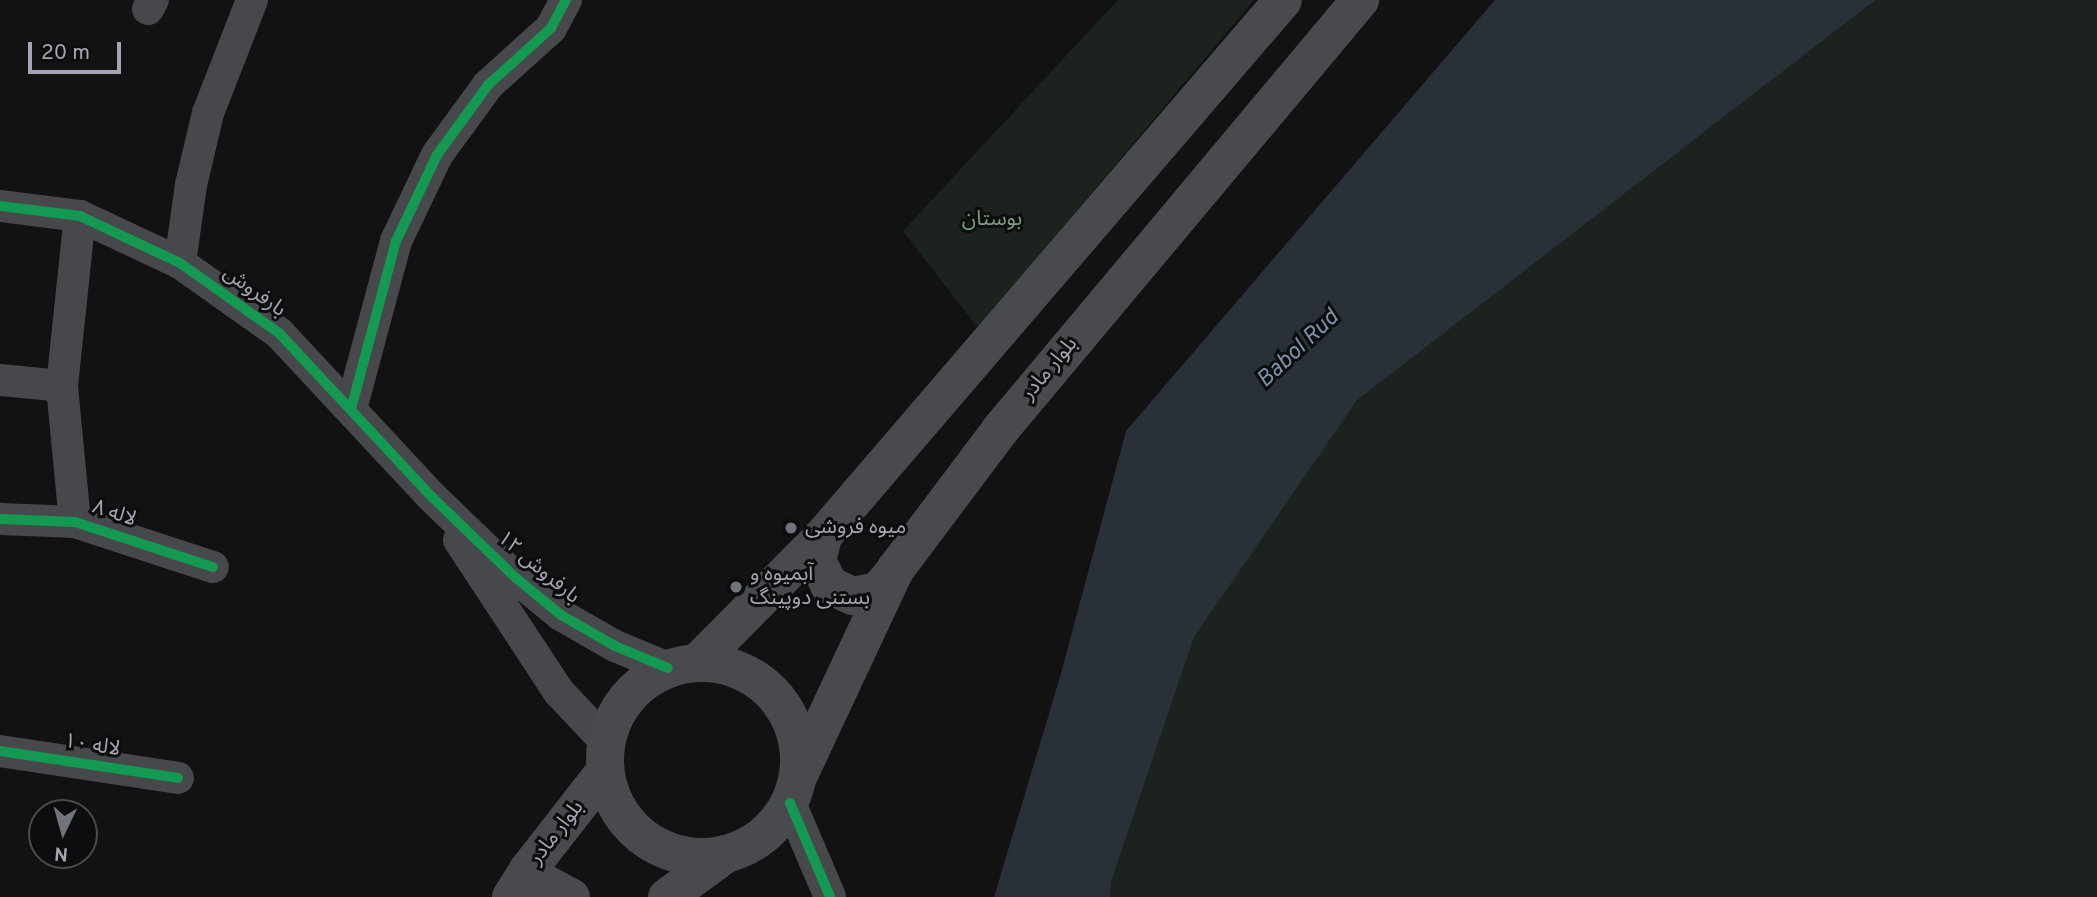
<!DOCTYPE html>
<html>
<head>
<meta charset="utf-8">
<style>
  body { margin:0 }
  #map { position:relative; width:2097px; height:897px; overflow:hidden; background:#121213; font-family:Overpass,"Noto Sans Arabic",sans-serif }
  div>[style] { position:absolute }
  .green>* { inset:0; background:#1c231e }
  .water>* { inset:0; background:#2a3037 }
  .minor>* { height:32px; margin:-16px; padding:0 16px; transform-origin:16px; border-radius:16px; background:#47484b }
  .major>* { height:38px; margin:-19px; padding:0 19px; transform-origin:19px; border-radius:19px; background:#494a4d }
  .major>.ring { margin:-19px; padding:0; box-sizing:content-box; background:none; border:38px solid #494a4d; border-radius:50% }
  .cycleway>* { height:10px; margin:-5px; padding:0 5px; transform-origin:5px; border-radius:5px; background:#139951 }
  .dots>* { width:19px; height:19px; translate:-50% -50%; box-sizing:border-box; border:4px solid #0d0d0e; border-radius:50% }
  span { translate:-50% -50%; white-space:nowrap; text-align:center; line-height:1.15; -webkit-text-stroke:6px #0d0d0e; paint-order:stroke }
  .park-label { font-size:21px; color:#7c9d82 }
  .street-label { font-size:21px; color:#a4a7b3 }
  .poi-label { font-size:21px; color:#a4a7b3 }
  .left { translate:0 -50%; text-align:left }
  .water-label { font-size:23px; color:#7c90ad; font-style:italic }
  .north { position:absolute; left:28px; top:799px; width:70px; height:70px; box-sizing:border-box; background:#0d0d0e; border:2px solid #494b50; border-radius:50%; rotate:185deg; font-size:19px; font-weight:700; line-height:28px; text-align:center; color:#a4a7b3 }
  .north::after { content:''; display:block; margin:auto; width:24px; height:32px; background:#71737b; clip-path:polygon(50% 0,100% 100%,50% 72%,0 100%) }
  .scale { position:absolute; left:28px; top:42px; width:93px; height:32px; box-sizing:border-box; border:4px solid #a4a7b3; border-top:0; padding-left:9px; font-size:21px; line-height:24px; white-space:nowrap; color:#a4a7b3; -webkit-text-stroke:5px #0d0d0e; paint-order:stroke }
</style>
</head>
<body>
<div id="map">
  <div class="green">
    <i style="clip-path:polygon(1118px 0,1254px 0,978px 328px,903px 231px)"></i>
    <i style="clip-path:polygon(1823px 0,2097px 0,2097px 897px,1109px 897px,1111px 882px,1194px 636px,1302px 472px,1467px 259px)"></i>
  </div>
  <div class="water">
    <i style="clip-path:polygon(1495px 0,1875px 0,1357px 400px,1194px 637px,1111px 882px,1110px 897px,994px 897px,1060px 677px,1126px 431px)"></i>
  </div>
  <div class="minor">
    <i style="left:148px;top:9px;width:10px;rotate:-61deg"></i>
    <i style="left:0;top:206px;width:81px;rotate:7.1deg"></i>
    <i style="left:80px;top:216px;width:110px;rotate:25.2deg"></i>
    <i style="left:180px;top:263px;width:121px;rotate:35.3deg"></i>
    <i style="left:279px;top:333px;width:224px;rotate:47deg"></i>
    <i style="left:432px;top:497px;width:117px;rotate:44deg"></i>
    <i style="left:516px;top:578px;width:58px;rotate:39.4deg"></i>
    <i style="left:561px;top:615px;width:62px;rotate:29.9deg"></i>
    <i style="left:615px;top:646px;width:57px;rotate:22.5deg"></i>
    <i style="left:180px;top:263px;width:79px;rotate:-82deg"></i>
    <i style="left:191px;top:185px;width:74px;rotate:-76.7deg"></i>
    <i style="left:208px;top:113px;width:121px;rotate:-68.7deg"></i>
    <i style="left:0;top:380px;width:62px;rotate:5.5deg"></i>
    <i style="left:351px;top:409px;width:174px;rotate:-75deg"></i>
    <i style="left:396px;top:241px;width:95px;rotate:-64.5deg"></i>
    <i style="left:437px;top:155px;width:87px;rotate:-53.9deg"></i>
    <i style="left:488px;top:85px;width:85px;rotate:-42.1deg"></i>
    <i style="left:551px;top:28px;width:32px;rotate:-62deg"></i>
    <i style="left:0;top:519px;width:75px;rotate:2.3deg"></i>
    <i style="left:75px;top:522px;width:145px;rotate:18.1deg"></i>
    <i style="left:75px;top:522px;width:137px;rotate:-95.5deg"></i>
    <i style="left:62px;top:386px;width:171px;rotate:-84deg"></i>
    <i style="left:459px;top:540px;width:182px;rotate:56.7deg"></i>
    <i style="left:559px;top:692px;width:69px;rotate:46.8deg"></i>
    <i style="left:0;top:751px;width:180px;rotate:8.6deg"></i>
    <i style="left:790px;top:803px;width:102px;rotate:66.9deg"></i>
  </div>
  <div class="major">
    <i style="left:823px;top:536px;width:26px;rotate:103deg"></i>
    <i style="left:817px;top:561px;width:27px;rotate:63deg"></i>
    <i style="left:829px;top:585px;width:26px;rotate:25deg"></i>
    <i style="left:853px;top:596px;width:25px;rotate:-11deg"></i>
    <i style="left:878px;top:591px;width:26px;rotate:-50deg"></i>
    <i style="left:697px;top:663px;width:179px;rotate:-45.2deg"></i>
    <i style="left:823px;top:536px;width:706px;rotate:-49.36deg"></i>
    <i class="ring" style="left:605px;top:663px;width:156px;height:156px"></i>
    <i style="left:798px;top:777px;width:229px;rotate:-64.9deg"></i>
    <i style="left:895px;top:570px;width:175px;rotate:-53.1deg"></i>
    <i style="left:1000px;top:430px;width:561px;rotate:-50.06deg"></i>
    <i style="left:511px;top:897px;width:32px;rotate:-58deg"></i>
    <i style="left:528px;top:870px;width:125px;rotate:-52.1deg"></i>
    <i style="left:517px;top:897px;width:33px;rotate:-21deg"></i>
    <i style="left:548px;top:885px;width:26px;rotate:28deg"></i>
    <i style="left:667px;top:897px;width:73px;rotate:-36.1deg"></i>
  </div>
  <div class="cycleway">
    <i style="left:0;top:206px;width:81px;rotate:7.1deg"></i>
    <i style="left:80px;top:216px;width:110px;rotate:25.2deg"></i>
    <i style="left:180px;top:263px;width:121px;rotate:35.3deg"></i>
    <i style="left:279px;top:333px;width:224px;rotate:47deg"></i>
    <i style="left:432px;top:497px;width:117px;rotate:44deg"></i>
    <i style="left:516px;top:578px;width:58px;rotate:39.4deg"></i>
    <i style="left:561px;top:615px;width:62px;rotate:29.9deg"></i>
    <i style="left:615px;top:646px;width:57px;rotate:22.5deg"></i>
    <i style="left:351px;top:409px;width:174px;rotate:-75deg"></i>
    <i style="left:396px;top:241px;width:95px;rotate:-64.5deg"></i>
    <i style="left:437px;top:155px;width:87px;rotate:-53.9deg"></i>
    <i style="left:488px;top:85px;width:85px;rotate:-42.1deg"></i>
    <i style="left:551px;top:28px;width:32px;rotate:-62deg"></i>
    <i style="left:0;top:519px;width:75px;rotate:2.3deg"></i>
    <i style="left:75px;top:522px;width:145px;rotate:18.1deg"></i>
    <i style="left:0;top:751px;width:180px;rotate:8.6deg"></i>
    <i style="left:790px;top:803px;width:102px;rotate:66.9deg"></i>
  </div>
  <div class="dots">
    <i style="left:791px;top:528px;background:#71737b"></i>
    <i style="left:736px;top:587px;background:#71737b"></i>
  </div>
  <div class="park-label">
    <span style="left:992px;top:220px">بوستان</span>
  </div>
  <div class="street-label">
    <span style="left:254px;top:292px;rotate:36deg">بارفروش</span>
    <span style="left:1050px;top:369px;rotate:-50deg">بلوار مادر</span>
    <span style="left:114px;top:514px;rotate:18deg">لاله ۸</span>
    <span style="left:538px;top:568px;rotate:40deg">بارفروش ۱۲</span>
    <span style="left:92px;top:746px;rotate:9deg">لاله ۱۰</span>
    <span style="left:557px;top:833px;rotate:-52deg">بلوار مادر</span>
  </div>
  <div class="poi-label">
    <span class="left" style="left:805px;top:528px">میوه فروشی</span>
    <span class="left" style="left:750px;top:587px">آبمیوه و<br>بستنی دوپینگ</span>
  </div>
  <div class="water-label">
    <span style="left:1299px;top:350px;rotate:-43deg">Babol Rud</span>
  </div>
  <div class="north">N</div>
  <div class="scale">20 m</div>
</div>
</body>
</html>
